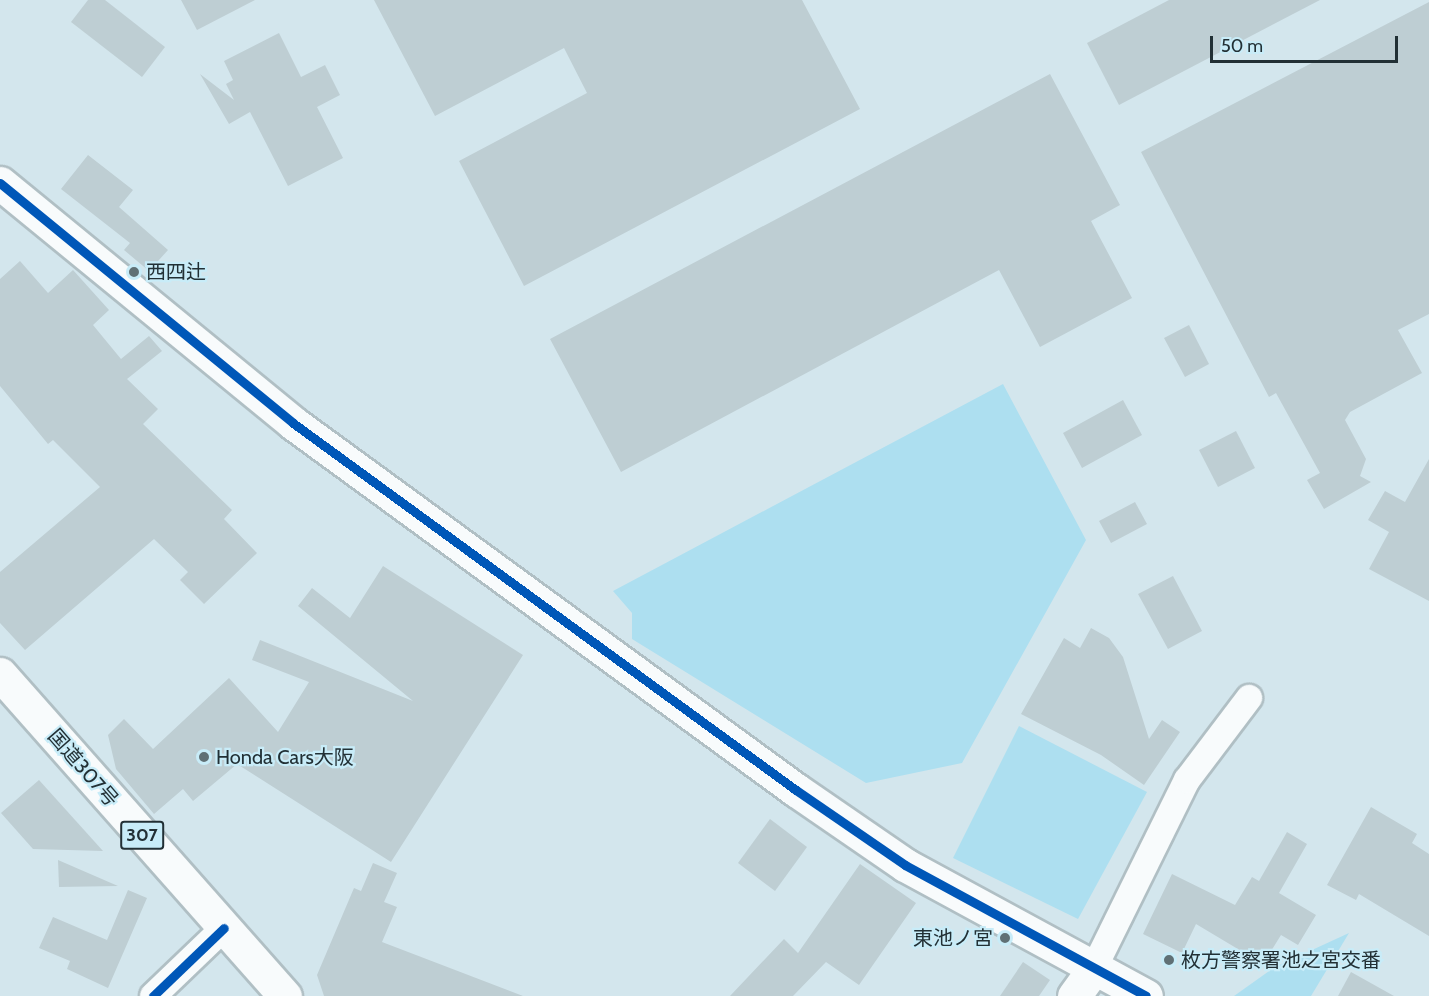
<!DOCTYPE html>
<html>
<head>
<meta charset="utf-8">
<style>
  body { margin:0 }
  #map { position:relative; width:1429px; height:996px; overflow:hidden; background:#d3e6ed; font-family:Cabin,"Noto Sans JP",sans-serif }
  div>[style] { position:absolute }
  .green>* { inset:0; background:#addff0 }
  .building>* { inset:0; background:#beced3 }
  .roads { filter:drop-shadow(2px 0 #b0bfc4) drop-shadow(-2px 0 #b0bfc4) drop-shadow(0 2px #b0bfc4) drop-shadow(0 -2px #b0bfc4) }
  .street>* { height:26px; margin:-13px; padding:0 13px; transform-origin:13px; border-radius:13px; background:#f8fbfc }
  .secondary>* { height:33px; margin:-16.5px; padding:0 16.5px; transform-origin:16.5px; border-radius:16.5px; background:#f8fbfc }
  .highway>* { height:33px; margin:-16.5px; padding:0 16.5px; transform-origin:16.5px; border-radius:16.5px; background:#f8fbfc }
  .cycleway>* { height:9px; margin:-4.5px; padding:0 4.5px; transform-origin:4.5px; border-radius:4.5px; background:#0057b8 }
  .dots>* { width:16px; height:16px; translate:-50% -50%; box-sizing:border-box; border:3px solid #c8ecf8; border-radius:50% }
  span { translate:-50% -50%; white-space:nowrap; text-align:center; line-height:1.15; -webkit-text-stroke:4.5px #c8ecf8; paint-order:stroke }
  .shield-label span { padding:2px 4px; background:#c8ecf8; border:2px solid; border-radius:4px; -webkit-text-stroke-width:0 }
  .shield-label { font-size:18px; color:#223035; font-weight:700 }
  .poi-label { font-size:20px; color:#223035 }
  .left { translate:0 -50%; text-align:left }
  .right { translate:-100% -50%; text-align:right }
  .street-label { font-size:20px; color:#223035 }
  .scale { position:absolute; left:1210px; top:36px; width:188px; height:27px; box-sizing:border-box; border:3px solid #223035; border-top:0; padding-left:8px; font-size:18px; line-height:21px; white-space:nowrap; color:#223035; -webkit-text-stroke:4px #c8ecf8; paint-order:stroke }
</style>
</head>
<body>
<div id="map">
  <div class="green">
    <i style="clip-path:polygon(1003px 384px,1086px 540px,962px 763px,866px 783px,632px 639px,632px 613px,613px 591px)"></i>
    <i style="clip-path:polygon(1019px 726px,1147px 792px,1078px 919px,953px 858px)"></i>
    <i style="clip-path:polygon(1349px 933px,1311px 996px,1234px 996px,1275px 967px)"></i>
  </div>
  <div class="building">
    <i style="clip-path:polygon(88px 0,105px 0,165px 47px,142px 77px,71px 22px)"></i>
    <i style="clip-path:polygon(181px 0,255px 0,197px 30px)"></i>
    <i style="clip-path:polygon(374px 0,802px 0,860px 109px,524px 286px,459px 161px,587px 93px,564px 48px,435px 116px)"></i>
    <i style="clip-path:polygon(1169px 0,1320px 0,1119px 105px,1087px 43px)"></i>
    <i style="clip-path:polygon(1429px 2px,1429px 314px,1398px 330px,1422px 373px,1350px 412px,1345px 420px,1366px 459px,1360px 476px,1371px 482px,1324px 509px,1307px 480px,1320px 473px,1276px 393px,1269px 397px,1141px 152px)"></i>
    <i style="clip-path:polygon(279px 33px,301px 77px,325px 65px,340px 95px,317px 107px,343px 158px,288px 186px,250px 112px,229px 124px,200px 74px,234px 100px,226px 84px,233px 80px,224px 61px)"></i>
    <i style="clip-path:polygon(1050px 74px,1120px 205px,1091px 221px,1132px 298px,1040px 347px,999px 270px,621px 472px,550px 339px)"></i>
    <i style="clip-path:polygon(88px 155px,133px 190px,119px 207px,168px 250px,149px 271px,124px 250px,130px 243px,61px 189px)"></i>
    <i style="clip-path:polygon(20px 261px,48px 293px,73px 270px,109px 310px,93px 325px,121px 359px,149px 336px,162px 351px,127px 379px,158px 409px,143px 424px,232px 510px,224px 519px,257px 553px,204px 604px,180px 580px,188px 572px,154px 539px,25px 650px,0 623px,0 572px,100px 487px,53px 440px,48px 444px,0 386px,0 279px)"></i>
    <i style="clip-path:polygon(1189px 325px,1209px 364px,1185px 377px,1164px 338px)"></i>
    <i style="clip-path:polygon(1123px 400px,1142px 435px,1082px 468px,1063px 433px)"></i>
    <i style="clip-path:polygon(1236px 431px,1255px 468px,1218px 487px,1199px 450px)"></i>
    <i style="clip-path:polygon(1429px 459px,1429px 601px,1369px 569px,1389px 532px,1368px 520px,1385px 491px,1405px 502px)"></i>
    <i style="clip-path:polygon(1135px 502px,1147px 524px,1111px 543px,1099px 521px)"></i>
    <i style="clip-path:polygon(383px 566px,523px 655px,391px 862px,237px 764px,193px 801px,183px 789px,154px 814px,116px 769px,108px 735px,124px 719px,153px 749px,229px 678px,278px 732px,309px 682px,252px 660px,260px 640px,413px 701px,298px 606px,312px 588px,350px 618px)"></i>
    <i style="clip-path:polygon(1173px 576px,1202px 631px,1168px 649px,1138px 594px)"></i>
    <i style="clip-path:polygon(1091px 628px,1109px 638px,1123px 657px,1149px 739px,1162px 720px,1180px 732px,1144px 785px,1101px 755px,1021px 714px,1064px 638px,1080px 648px)"></i>
    <i style="clip-path:polygon(39px 780px,103px 851px,33px 849px,1px 813px)"></i>
    <i style="clip-path:polygon(1371px 807px,1417px 834px,1412px 843px,1429px 854px,1429px 936px,1359px 894px,1356px 900px,1327px 885px)"></i>
    <i style="clip-path:polygon(770px 819px,807px 847px,775px 891px,738px 863px)"></i>
    <i style="clip-path:polygon(1287px 832px,1307px 844px,1279px 893px,1316px 915px,1298px 945px,1281px 935px,1263px 964px,1196px 924px,1182px 953px,1143px 934px,1172px 874px,1235px 905px,1252px 877px,1259px 881px)"></i>
    <i style="clip-path:polygon(58px 860px,118px 886px,59px 887px)"></i>
    <i style="clip-path:polygon(373px 863px,397px 873px,384px 902px,397px 907px,382px 942px,523px 996px,324px 996px,317px 975px,354px 888px,361px 891px)"></i>
    <i style="clip-path:polygon(860px 864px,916px 903px,859px 985px,826px 962px,793px 996px,730px 996px,784px 939px,798px 953px)"></i>
    <i style="clip-path:polygon(128px 890px,147px 898px,108px 988px,67px 969px,70px 961px,39px 948px,53px 917px,107px 940px)"></i>
    <i style="clip-path:polygon(1023px 962px,1050px 980px,1039px 996px,1000px 996px)"></i>
    <i style="clip-path:polygon(1351px 972px,1394px 996px,1338px 996px)"></i>
  </div>
  <div class="roads">
    <div class="street">
      <i style="left:1094px;top:968px;width:210px;rotate:-63.7deg"></i>
      <i style="left:1187px;top:780px;width:103px;rotate:-52.9deg"></i>
      <i style="left:153px;top:996px;width:98px;rotate:-43.8deg"></i>
    </div>
    <div class="secondary">
      <i style="left:0;top:183px;width:379px;rotate:39.3deg"></i>
      <i style="left:293px;top:423px;width:623px;rotate:36.12deg"></i>
      <i style="left:796px;top:790px;width:132px;rotate:34.5deg"></i>
      <i style="left:905px;top:865px;width:274px;rotate:28.5deg"></i>
      <i style="left:1074px;top:996px;width:34px;rotate:-54deg"></i>
    </div>
    <div class="highway">
      <i style="left:0;top:674px;width:430px;rotate:48.5deg"></i>
    </div>
  </div>
  <div class="cycleway">
    <i style="left:0;top:183px;width:379px;rotate:39.3deg"></i>
    <i style="left:293px;top:423px;width:623px;rotate:36.12deg"></i>
    <i style="left:796px;top:790px;width:132px;rotate:34.5deg"></i>
    <i style="left:905px;top:865px;width:274px;rotate:28.5deg"></i>
    <i style="left:153px;top:996px;width:98px;rotate:-43.8deg"></i>
  </div>
  <div class="dots">
    <i style="left:134px;top:272px;background:#607075"></i>
    <i style="left:204px;top:757px;background:#607075"></i>
    <i style="left:1005px;top:938px;background:#607075"></i>
    <i style="left:1169px;top:960px;background:#607075"></i>
  </div>
  <div class="shield-label">
    <span style="left:142px;top:835px">307</span>
  </div>
  <div class="poi-label">
    <span class="left" style="left:146px;top:272px">西四辻</span>
    <span class="left" style="left:216px;top:757px">Honda Cars大阪</span>
    <span class="right" style="left:993px;top:938px">東池ノ宮</span>
    <span class="left" style="left:1181px;top:960px">枚方警察署池之宮交番</span>
  </div>
  <div class="street-label">
    <span style="left:83px;top:768px;rotate:49deg">国道307号</span>
  </div>
  <div class="scale">50 m</div>
</div>
</body>
</html>
